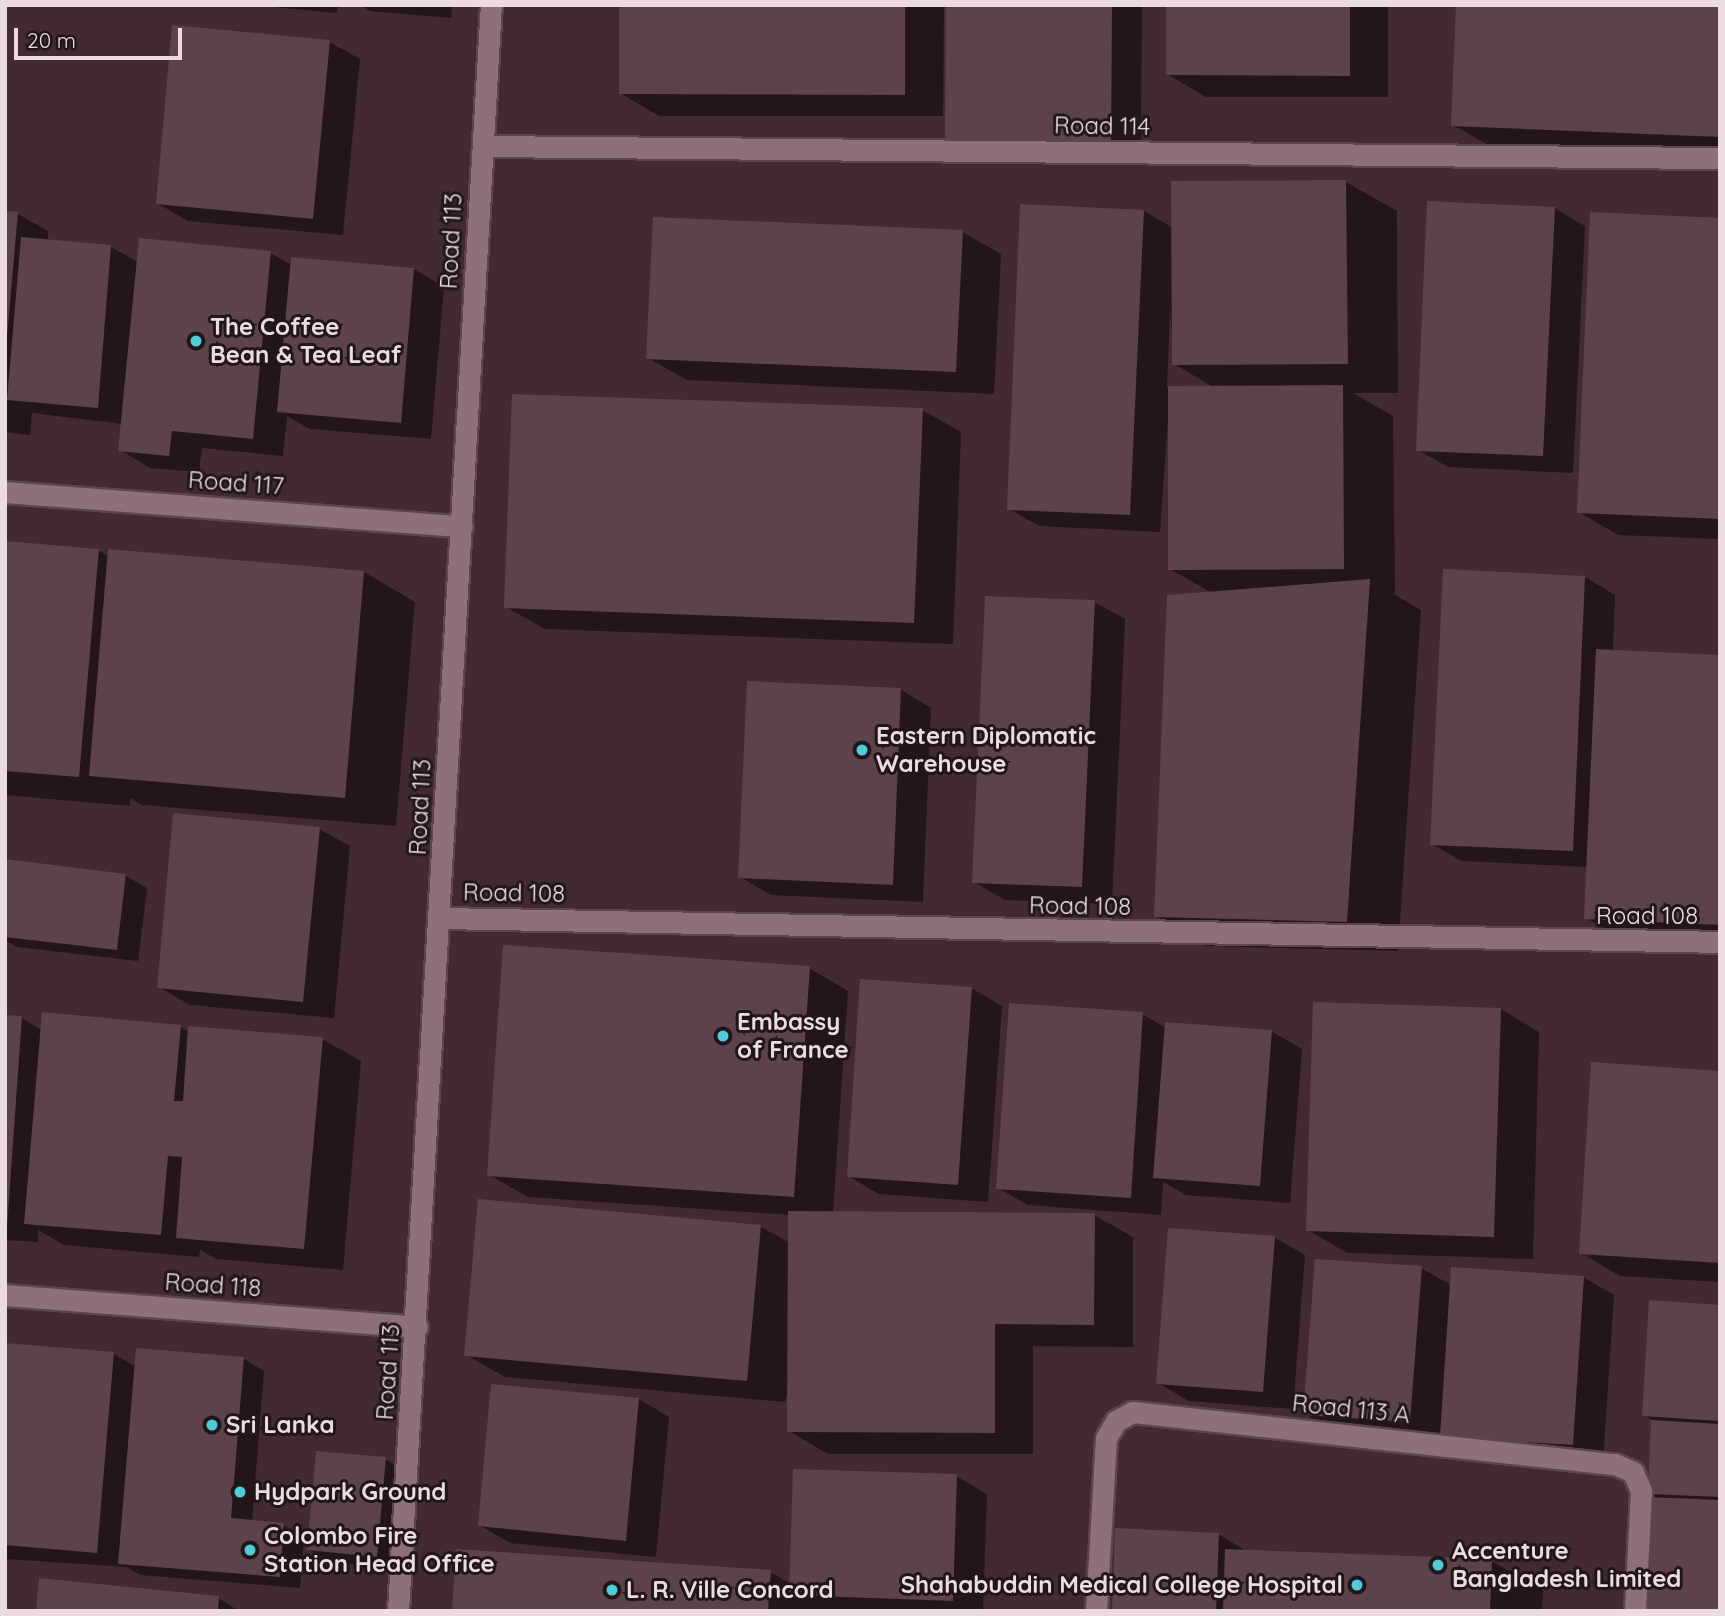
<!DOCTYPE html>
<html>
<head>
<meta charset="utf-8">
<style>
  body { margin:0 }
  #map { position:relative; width:1725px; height:1616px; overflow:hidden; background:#422932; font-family:Quicksand,sans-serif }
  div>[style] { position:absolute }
  .shadow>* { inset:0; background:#0007 }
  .building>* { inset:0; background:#5d424b }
  .roads { filter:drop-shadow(2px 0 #5b464d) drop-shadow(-2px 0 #5b464d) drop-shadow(0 2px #5b464d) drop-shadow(0 -2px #5b464d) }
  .minor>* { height:21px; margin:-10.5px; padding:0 10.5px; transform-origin:10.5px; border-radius:10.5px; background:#8d707a }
  .dots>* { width:19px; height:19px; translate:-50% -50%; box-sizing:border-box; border:4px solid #21161a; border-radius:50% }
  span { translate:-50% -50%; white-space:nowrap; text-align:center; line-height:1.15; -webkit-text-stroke:6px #21161a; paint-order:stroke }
  .street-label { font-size:24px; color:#ecdbe0 }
  .poi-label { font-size:24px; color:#ecdbe0; font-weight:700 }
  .left { translate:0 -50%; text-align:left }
  .right { translate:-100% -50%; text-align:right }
  .frame { position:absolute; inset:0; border:7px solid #ecdbe0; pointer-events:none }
  .scale { position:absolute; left:14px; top:28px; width:168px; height:32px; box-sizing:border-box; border:4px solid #ecdbe0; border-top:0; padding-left:9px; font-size:21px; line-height:24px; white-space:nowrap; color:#ecdbe0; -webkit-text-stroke:5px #21161a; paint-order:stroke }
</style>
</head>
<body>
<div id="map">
  <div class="shadow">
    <i style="clip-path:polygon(251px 5px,338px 5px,337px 13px)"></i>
    <i style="clip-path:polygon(360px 5px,452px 5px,451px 18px,370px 11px)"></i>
    <i style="clip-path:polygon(621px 5px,944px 5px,943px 116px,659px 116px,620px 93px)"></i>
    <i style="clip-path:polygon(948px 5px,1142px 5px,1141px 158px,978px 158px)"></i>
    <i style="clip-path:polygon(1168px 5px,1388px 5px,1388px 97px,1206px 97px,1167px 74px)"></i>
    <i style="clip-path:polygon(1720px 5px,1720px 157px,1492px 147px,1453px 125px)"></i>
    <i style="clip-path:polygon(329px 42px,360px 59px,343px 235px,188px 221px,157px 203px)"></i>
    <i style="clip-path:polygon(evenodd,1346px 182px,1397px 211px,1398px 393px,1353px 393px,1393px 416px,1395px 595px,1421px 610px,1398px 951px,1207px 946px,1156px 916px,1212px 593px,1170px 569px,1170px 391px,1160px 532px,1039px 526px,1009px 509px,1144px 211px,1173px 228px,1346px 182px,1170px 310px,1174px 364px,1213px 387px,1167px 387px,1170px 310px)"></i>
    <i style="clip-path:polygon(1554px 208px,1585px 226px,1573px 473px,1448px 467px,1418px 450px)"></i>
    <i style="clip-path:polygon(5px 212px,18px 214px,48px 231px,48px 241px,111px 247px,138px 262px,270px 253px,292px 265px,414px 269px,444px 287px,431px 439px,310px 429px,287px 416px,283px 456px,202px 448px,199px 472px,150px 468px,120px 450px,122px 424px,32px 413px,30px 435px,5px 432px)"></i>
    <i style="clip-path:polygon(1720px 220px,1720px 539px,1618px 535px,1579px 512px)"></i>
    <i style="clip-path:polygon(962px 232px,1001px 254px,994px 394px,687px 380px,648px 358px)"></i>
    <i style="clip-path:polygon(922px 410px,961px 432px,953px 644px,545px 629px,506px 607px)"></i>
    <i style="clip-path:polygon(5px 543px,98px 550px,109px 557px,364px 572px,415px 602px,396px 826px,142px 805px,130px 798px,130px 806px,5px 795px)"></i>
    <i style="clip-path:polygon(1585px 577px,1615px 595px,1613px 652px,1720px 657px,1720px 945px,1625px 940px,1586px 918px,1588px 867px,1462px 861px,1432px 844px)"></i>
    <i style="clip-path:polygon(1094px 602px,1125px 619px,1112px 904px,1005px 900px,974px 882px)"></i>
    <i style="clip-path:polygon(901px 690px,931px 708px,923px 902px,771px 895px,740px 877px)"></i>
    <i style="clip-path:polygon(319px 829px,350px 846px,334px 1018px,190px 1005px,159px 987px)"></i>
    <i style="clip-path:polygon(5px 867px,126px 876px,147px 888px,138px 961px,17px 947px,5px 940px)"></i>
    <i style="clip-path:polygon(809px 968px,848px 991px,833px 1213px,1094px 1215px,1133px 1237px,1133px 1347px,1033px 1346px,1033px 1454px,828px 1454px,789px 1431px,789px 1389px,785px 1402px,505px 1377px,466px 1355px,761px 1227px,790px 1243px,790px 1215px,528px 1197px,489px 1175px)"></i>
    <i style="clip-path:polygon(971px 988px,1002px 1006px,988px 1202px,879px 1194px,848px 1176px)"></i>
    <i style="clip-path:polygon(1501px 1009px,1539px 1032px,1533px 1259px,1347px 1253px,1308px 1230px)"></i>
    <i style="clip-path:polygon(1142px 1014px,1166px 1028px,1271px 1031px,1302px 1049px,1290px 1203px,1186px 1195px,1163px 1182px,1161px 1215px,1028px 1205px,998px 1188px)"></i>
    <i style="clip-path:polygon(5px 1017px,21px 1018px,42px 1030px,180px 1027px,190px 1032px,322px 1039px,361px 1061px,343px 1270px,216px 1259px,200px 1250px,199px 1257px,64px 1245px,38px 1230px,38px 1242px,5px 1240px)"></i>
    <i style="clip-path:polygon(1720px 1072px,1720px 1282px,1620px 1276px,1581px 1253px)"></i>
    <i style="clip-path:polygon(1274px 1237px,1305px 1255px,1293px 1409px,1189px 1401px,1158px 1383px)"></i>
    <i style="clip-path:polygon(1421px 1268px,1451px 1285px,1583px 1277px,1614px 1295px,1603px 1462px,1335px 1432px,1305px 1414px)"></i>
    <i style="clip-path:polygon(1720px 1307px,1720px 1611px,1659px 1499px,1649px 1494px,1653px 1421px,1644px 1415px)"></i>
    <i style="clip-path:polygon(5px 1345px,114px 1354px,136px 1367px,244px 1359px,264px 1371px,252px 1522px,283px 1525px,304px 1537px,300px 1588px,140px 1575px,127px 1567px,5px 1559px)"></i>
    <i style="clip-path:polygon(639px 1399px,669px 1417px,656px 1557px,510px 1543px,479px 1525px)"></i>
    <i style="clip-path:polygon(385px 1459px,406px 1471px,398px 1568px,330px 1562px,309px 1550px)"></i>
    <i style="clip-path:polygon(956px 1476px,987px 1494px,983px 1611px,454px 1611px,770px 1572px,791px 1584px)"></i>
    <i style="clip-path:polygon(1218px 1534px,1248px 1552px,1492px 1561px,1543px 1590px,1542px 1611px,1114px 1611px)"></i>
    <i style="clip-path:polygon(218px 1598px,239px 1611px,38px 1611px)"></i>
  </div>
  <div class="building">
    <i style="clip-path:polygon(619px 5px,905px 5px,905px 95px,619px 94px)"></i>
    <i style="clip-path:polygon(946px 5px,1112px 5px,1111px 141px,945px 141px)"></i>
    <i style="clip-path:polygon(1166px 5px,1350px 5px,1350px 76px,1166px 75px)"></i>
    <i style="clip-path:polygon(1456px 5px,1720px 5px,1720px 137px,1451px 126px)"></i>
    <i style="clip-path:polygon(172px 25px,330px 40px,313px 219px,156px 204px)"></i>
    <i style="clip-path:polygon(1346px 180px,1348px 364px,1172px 365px,1171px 181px)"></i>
    <i style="clip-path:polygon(1427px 201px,1555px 207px,1543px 456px,1416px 451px)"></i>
    <i style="clip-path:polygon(1020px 204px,1144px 210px,1130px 515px,1007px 510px)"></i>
    <i style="clip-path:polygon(5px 211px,18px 212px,7px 337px,5px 337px)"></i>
    <i style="clip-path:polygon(1590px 212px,1720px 218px,1720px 519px,1577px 513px)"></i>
    <i style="clip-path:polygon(653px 217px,963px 230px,956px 372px,646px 359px)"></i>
    <i style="clip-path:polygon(21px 237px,111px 245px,98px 408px,7px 400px)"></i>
    <i style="clip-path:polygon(139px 238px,271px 251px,253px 439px,172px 431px,169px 456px,118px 451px)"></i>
    <i style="clip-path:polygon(291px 257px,414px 268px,401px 423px,277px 412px)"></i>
    <i style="clip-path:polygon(1343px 385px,1344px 569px,1168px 570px,1168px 386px)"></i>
    <i style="clip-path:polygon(512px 394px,923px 408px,914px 623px,504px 608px)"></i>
    <i style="clip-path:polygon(5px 541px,99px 549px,79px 777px,5px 771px)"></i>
    <i style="clip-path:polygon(108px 549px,364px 571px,345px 798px,89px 776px)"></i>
    <i style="clip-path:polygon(1443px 569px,1585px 576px,1573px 851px,1430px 845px)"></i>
    <i style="clip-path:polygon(1370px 579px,1347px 922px,1154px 917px,1167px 595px)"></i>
    <i style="clip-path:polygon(985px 596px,1095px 600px,1082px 887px,972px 883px)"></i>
    <i style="clip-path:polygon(1596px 649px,1720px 655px,1720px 925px,1584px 919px)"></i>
    <i style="clip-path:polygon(747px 681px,901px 688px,893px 885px,738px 878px)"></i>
    <i style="clip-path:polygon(173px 813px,320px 827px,303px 1002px,157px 988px)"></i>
    <i style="clip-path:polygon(5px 859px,126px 874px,117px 950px,5px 937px)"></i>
    <i style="clip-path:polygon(503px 945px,810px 966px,794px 1197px,487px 1176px)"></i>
    <i style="clip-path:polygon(860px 979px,972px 987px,958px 1185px,847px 1177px)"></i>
    <i style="clip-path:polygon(1313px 1002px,1501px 1008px,1494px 1237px,1306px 1231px)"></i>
    <i style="clip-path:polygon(1009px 1003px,1143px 1012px,1131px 1198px,996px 1189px)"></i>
    <i style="clip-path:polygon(42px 1012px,181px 1025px,174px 1101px,183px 1101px,188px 1026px,323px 1037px,304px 1249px,176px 1238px,182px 1157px,168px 1156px,161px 1235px,24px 1224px)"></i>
    <i style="clip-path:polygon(5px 1015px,22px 1016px,7px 1227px,5px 1226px)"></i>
    <i style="clip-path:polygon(1165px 1022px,1272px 1030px,1260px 1186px,1153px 1178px)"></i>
    <i style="clip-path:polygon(1591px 1062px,1720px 1071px,1720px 1263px,1579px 1254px)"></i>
    <i style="clip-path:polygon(478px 1199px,761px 1225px,747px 1381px,464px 1356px)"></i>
    <i style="clip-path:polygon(788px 1211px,1095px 1213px,1094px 1325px,995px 1324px,995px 1433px,787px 1432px)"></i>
    <i style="clip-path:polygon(1168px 1228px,1275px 1236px,1263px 1392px,1156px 1384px)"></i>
    <i style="clip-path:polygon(1315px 1259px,1422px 1266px,1410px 1422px,1303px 1415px)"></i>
    <i style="clip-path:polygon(1451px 1267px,1584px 1276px,1573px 1445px,1440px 1437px)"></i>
    <i style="clip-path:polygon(1649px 1300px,1720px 1305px,1720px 1421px,1642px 1416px)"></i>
    <i style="clip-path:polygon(5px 1343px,114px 1352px,97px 1553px,5px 1545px)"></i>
    <i style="clip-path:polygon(136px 1348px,244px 1357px,231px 1518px,284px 1523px,280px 1577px,118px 1564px)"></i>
    <i style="clip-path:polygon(491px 1384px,639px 1398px,626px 1541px,478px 1526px)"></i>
    <i style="clip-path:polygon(1651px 1420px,1720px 1424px,1720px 1497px,1648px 1494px)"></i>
    <i style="clip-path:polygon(316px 1451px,386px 1457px,377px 1557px,307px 1550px)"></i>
    <i style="clip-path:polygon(793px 1469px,957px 1474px,953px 1601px,789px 1595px)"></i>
    <i style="clip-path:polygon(1648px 1497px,1720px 1500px,1720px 1611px,1643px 1611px)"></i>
    <i style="clip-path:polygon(1115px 1528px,1219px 1533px,1216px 1611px,1112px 1611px)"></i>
    <i style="clip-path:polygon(456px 1549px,771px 1570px,768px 1611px,452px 1611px)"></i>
    <i style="clip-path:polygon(1225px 1549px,1492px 1559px,1490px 1611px,1223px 1611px)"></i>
    <i style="clip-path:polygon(39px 1578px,219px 1596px,218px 1611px,36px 1611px)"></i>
  </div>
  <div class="roads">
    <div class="minor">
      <i style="left:483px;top:146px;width:1237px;rotate:0.56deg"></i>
      <i style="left:5px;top:492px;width:458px;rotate:4.3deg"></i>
      <i style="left:440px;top:918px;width:1280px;rotate:1.07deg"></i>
      <i style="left:5px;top:1295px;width:413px;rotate:4.4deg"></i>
      <i style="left:398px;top:1611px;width:1609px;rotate:-86.69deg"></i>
      <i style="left:1096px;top:1611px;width:173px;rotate:-86.7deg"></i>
      <i style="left:1106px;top:1438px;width:20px;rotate:-60deg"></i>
      <i style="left:1116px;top:1421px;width:19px;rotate:-28deg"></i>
      <i style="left:1133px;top:1412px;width:485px;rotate:6.2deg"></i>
      <i style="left:1615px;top:1464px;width:20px;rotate:24deg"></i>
      <i style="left:1633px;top:1472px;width:21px;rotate:67deg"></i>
      <i style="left:1641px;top:1491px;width:120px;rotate:92.9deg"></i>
    </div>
  </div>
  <div class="dots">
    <i style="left:196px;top:341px;background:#52cbd9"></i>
    <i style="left:862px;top:750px;background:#52cbd9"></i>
    <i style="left:723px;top:1036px;background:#52cbd9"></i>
    <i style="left:212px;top:1425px;background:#52cbd9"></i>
    <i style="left:240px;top:1492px;background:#52cbd9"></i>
    <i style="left:250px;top:1550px;background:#52cbd9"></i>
    <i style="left:1438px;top:1565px;background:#52cbd9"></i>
    <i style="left:1357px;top:1585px;background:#52cbd9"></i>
    <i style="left:612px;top:1590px;background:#52cbd9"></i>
  </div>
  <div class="street-label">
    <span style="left:1102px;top:126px;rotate:1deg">Road 114</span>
    <span style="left:451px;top:241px;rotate:-87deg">Road 113</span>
    <span style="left:236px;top:483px;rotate:4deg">Road 117</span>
    <span style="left:420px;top:807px;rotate:-87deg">Road 113</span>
    <span style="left:514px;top:893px;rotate:1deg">Road 108</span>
    <span style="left:1080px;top:906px;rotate:1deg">Road 108</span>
    <span style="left:1647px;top:916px">Road 108</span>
    <span style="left:213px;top:1285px;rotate:4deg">Road 118</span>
    <span style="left:388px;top:1372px;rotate:-86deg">Road 113</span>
    <span style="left:1351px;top:1409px;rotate:6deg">Road 113 A</span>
  </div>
  <div class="poi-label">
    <span class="left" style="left:210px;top:341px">The Coffee<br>Bean &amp; Tea Leaf</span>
    <span class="left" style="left:876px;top:750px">Eastern Diplomatic<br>Warehouse</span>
    <span class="left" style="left:737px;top:1036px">Embassy<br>of France</span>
    <span class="left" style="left:226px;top:1425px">Sri Lanka</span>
    <span class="left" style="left:254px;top:1492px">Hydpark Ground</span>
    <span class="left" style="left:264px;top:1550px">Colombo Fire<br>Station Head Office</span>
    <span class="left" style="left:1452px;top:1565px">Accenture<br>Bangladesh Limited</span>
    <span class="right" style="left:1343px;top:1585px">Shahabuddin Medical College Hospital</span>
    <span class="left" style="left:626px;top:1590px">L. R. Ville Concord</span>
  </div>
  <div class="frame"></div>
  <div class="scale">20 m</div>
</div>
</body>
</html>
